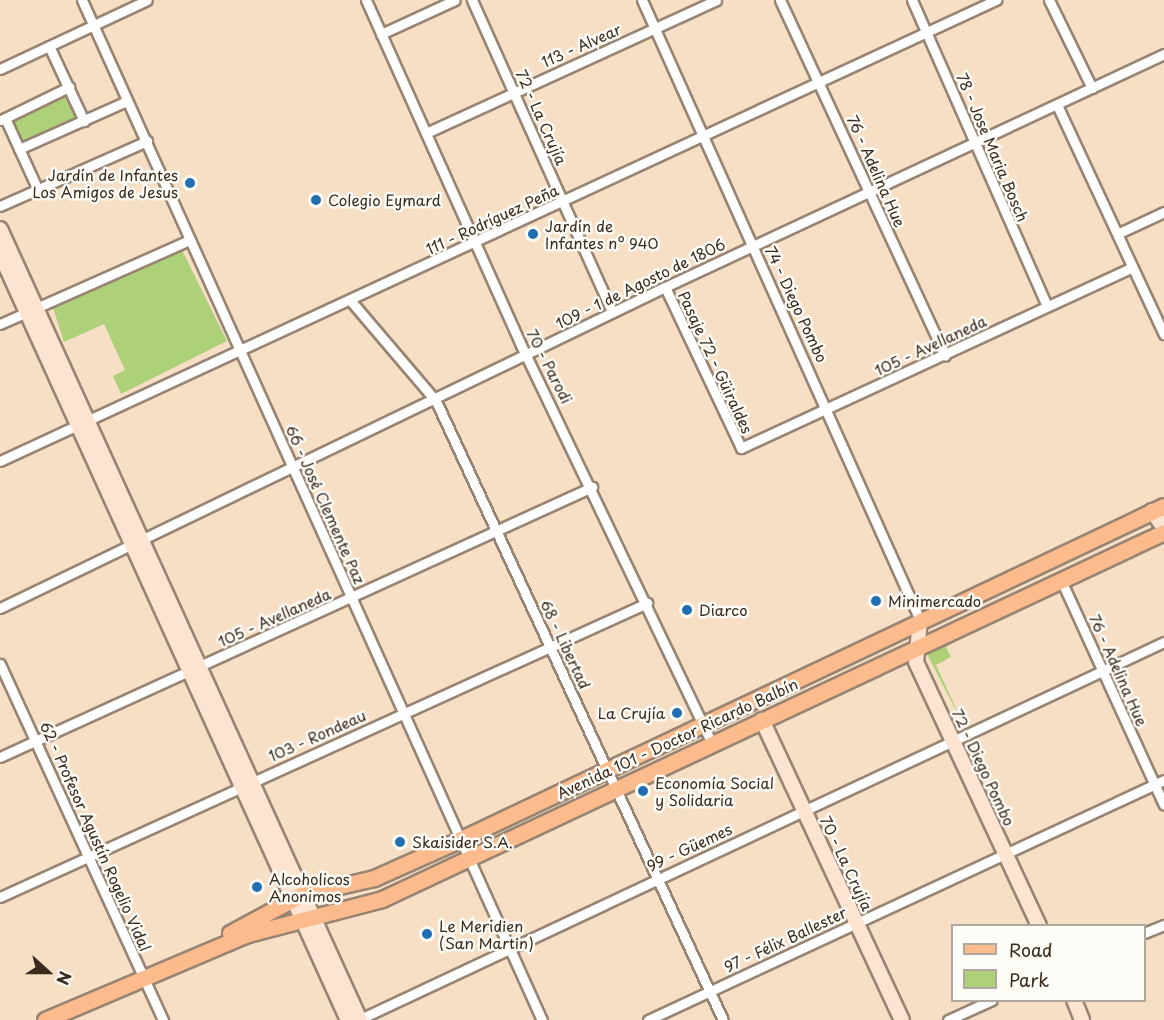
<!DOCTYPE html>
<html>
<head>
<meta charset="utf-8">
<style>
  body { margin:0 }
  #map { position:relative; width:1164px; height:1020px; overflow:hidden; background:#f6dfc5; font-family:"Playpen Sans",sans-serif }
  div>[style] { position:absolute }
  .green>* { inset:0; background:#add079 }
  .roads { filter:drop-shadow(2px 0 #988472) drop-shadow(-2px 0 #988472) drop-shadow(0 2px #988472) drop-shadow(0 -2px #988472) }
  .street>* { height:9px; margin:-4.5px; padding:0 4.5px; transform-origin:4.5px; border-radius:4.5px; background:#fff }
  .secondary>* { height:14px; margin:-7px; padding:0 7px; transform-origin:7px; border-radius:7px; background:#fde4d1 }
  .primary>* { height:15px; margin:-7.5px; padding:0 7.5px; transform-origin:7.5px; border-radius:7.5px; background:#fbbb8c }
  .dots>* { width:16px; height:16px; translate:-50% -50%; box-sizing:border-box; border:3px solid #fdfcf7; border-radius:50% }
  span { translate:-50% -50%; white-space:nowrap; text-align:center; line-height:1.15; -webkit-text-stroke:5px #fdfcf7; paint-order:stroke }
  .street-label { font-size:15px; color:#3b2a1e }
  .poi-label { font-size:15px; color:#3b2a1e }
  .right { translate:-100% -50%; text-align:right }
  .left { translate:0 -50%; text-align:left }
  .legend { position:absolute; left:951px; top:924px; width:195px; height:78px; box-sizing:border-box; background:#fdfcf7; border:2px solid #afa8a0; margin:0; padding:8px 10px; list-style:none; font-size:18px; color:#3b2a1e }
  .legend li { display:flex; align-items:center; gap:12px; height:30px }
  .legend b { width:30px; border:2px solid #afa8a0 }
  .north { position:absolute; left:18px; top:942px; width:60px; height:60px; -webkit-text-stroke:4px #fdfcf7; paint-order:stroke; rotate:111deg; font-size:16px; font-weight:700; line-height:24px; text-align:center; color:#3b2a1e }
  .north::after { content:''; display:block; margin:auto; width:21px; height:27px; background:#3b2a1e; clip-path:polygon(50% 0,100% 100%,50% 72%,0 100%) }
</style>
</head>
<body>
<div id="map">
  <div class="green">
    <i style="clip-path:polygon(67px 93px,78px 118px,20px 144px,10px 120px)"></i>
    <i style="clip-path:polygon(182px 250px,227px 341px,121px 394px,113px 376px,125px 370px,104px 324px,64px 342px,53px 308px)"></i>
    <i style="clip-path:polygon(969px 633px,946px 647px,951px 657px,936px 665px,964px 726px,927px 654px)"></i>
  </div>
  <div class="roads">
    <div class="street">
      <i style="left:82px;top:0;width:1119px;rotate:65.73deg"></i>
      <i style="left:366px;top:0;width:378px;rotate:65.8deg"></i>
      <i style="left:521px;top:345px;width:442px;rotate:64.4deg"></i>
      <i style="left:472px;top:0;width:342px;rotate:65.8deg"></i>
      <i style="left:642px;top:0;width:679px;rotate:65.85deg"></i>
      <i style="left:780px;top:0;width:392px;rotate:65.1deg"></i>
      <i style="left:912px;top:0;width:334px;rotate:66.2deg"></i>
      <i style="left:1049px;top:0;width:98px;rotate:64deg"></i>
      <i style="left:381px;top:34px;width:81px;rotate:-24.7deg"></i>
      <i style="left:49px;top:46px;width:83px;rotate:65deg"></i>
      <i style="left:0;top:69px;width:162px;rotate:-25.1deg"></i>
      <i style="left:1057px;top:105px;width:253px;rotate:65deg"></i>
      <i style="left:5px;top:118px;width:79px;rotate:65.4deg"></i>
      <i style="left:1px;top:120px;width:76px;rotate:-25.9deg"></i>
      <i style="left:426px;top:133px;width:319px;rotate:-24.6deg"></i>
      <i style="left:19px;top:149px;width:118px;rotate:-24deg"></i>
      <i style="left:0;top:206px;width:161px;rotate:-23.9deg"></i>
      <i style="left:1119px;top:233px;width:50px;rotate:-25deg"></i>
      <i style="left:665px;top:287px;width:178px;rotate:64.7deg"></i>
      <i style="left:741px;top:448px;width:431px;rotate:-24.8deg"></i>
      <i style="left:350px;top:300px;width:133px;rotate:49.6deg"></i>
      <i style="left:436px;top:401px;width:682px;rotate:65.13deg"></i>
      <i style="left:0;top:324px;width:208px;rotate:-23.9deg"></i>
      <i style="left:0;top:461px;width:1098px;rotate:-24.84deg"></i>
      <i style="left:1061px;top:580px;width:247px;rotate:65.4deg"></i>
      <i style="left:0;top:608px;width:738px;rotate:-25.77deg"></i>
      <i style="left:665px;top:287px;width:551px;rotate:-25.03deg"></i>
      <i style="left:0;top:664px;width:392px;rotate:65.4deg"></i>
      <i style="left:0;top:757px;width:651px;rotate:-24.52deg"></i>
      <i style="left:0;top:897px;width:711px;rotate:-24.44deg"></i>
      <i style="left:1144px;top:933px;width:22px;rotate:-22deg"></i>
      <i style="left:358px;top:1020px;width:890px;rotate:-25.13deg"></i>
      <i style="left:648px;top:1020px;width:569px;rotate:-24.94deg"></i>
      <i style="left:948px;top:1020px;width:48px;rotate:-24.4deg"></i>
    </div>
    <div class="secondary">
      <i style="left:0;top:229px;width:869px;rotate:65.53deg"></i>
      <i style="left:0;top:253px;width:842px;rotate:65.6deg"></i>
      <i style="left:1152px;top:511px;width:21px;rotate:55deg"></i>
      <i style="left:920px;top:620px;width:42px;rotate:95.4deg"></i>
      <i style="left:916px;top:662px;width:291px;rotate:65deg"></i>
      <i style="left:762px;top:720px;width:331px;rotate:65deg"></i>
      <i style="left:1074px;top:1000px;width:22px;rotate:68deg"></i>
    </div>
    <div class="primary">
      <i style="left:230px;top:933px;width:81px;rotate:-28.2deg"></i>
      <i style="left:301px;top:895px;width:75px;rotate:-13.1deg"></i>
      <i style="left:374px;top:878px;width:95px;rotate:-24.1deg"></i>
      <i style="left:461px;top:839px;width:778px;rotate:-25.35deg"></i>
      <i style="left:45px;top:1020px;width:220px;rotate:-23deg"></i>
      <i style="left:248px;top:934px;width:138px;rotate:-14.6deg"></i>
      <i style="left:382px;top:899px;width:864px;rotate:-25.14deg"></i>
    </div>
  </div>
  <div class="dots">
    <i style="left:190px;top:183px;background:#1f6fb2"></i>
    <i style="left:316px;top:200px;background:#1f6fb2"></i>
    <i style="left:533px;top:234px;background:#1f6fb2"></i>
    <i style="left:876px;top:601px;background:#1f6fb2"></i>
    <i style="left:687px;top:610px;background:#1f6fb2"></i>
    <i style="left:677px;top:713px;background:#1f6fb2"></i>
    <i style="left:643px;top:791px;background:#1f6fb2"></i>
    <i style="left:400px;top:842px;background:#1f6fb2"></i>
    <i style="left:257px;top:887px;background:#1f6fb2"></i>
    <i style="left:427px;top:934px;background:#1f6fb2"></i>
  </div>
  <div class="street-label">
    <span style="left:581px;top:45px;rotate:-24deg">113 - Alvear</span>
    <span style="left:542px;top:117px;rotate:66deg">72 - La Crujía</span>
    <span style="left:993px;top:147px;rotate:67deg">78 - Jose Maria Bosch</span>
    <span style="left:877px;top:171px;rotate:66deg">76 - Adelina Hue</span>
    <span style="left:492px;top:219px;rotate:-25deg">111 - Rodríguez Peña</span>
    <span style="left:640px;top:283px;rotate:-26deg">109 - 1 de Agosto de 1806</span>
    <span style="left:797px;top:304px;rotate:65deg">74 - Diego Pombo</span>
    <span style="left:930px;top:345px;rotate:-25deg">105 - Avellaneda</span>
    <span style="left:716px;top:362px;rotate:65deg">Pasaje 72 - Güiraldes</span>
    <span style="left:550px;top:366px;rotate:63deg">70 - Parodi</span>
    <span style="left:326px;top:504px;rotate:66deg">66 - José Clemente Paz</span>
    <span style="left:274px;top:617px;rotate:-24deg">105 - Avellaneda</span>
    <span style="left:566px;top:644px;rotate:65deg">68 - Libertad</span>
    <span style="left:1119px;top:670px;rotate:66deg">76 - Adelina Hue</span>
    <span style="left:317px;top:735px;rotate:-24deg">103 - Rondeau</span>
    <span style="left:677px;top:738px;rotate:-25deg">Avenida 101 - Doctor Ricardo Balbín</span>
    <span style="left:984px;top:767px;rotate:65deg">72 - Diego Pombo</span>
    <span style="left:96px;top:836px;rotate:66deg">62 - Profesor Agustín Rogelio Vidal</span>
    <span style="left:689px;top:847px;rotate:-25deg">99 - Güemes</span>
    <span style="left:847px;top:863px;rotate:65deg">70 - La Crujía</span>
    <span style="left:785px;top:939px;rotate:-25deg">97 - Félix Ballester</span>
  </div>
  <div class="poi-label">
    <span class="right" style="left:178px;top:183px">Jardín de Infantes<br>Los Amigos de Jesus</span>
    <span class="left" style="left:328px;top:200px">Colegio Eymard</span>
    <span class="left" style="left:545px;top:234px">Jardín de<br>Infantes nº 940</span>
    <span class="left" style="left:888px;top:601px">Minimercado</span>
    <span class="left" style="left:699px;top:610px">Diarco</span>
    <span class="right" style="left:665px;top:713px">La Crujía</span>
    <span class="left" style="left:655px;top:791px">Economía Social<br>y Solidaria</span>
    <span class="left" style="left:412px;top:842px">Skaisider S.A.</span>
    <span class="left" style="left:269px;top:887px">Alcoholicos<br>Anonimos</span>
    <span class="left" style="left:439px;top:934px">Le Meridien<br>(San Martin)</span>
  </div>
  <ul class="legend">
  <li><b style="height:8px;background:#fbbb8c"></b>Road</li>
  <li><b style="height:16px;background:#add079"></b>Park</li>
  </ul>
  <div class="north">N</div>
</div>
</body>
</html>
